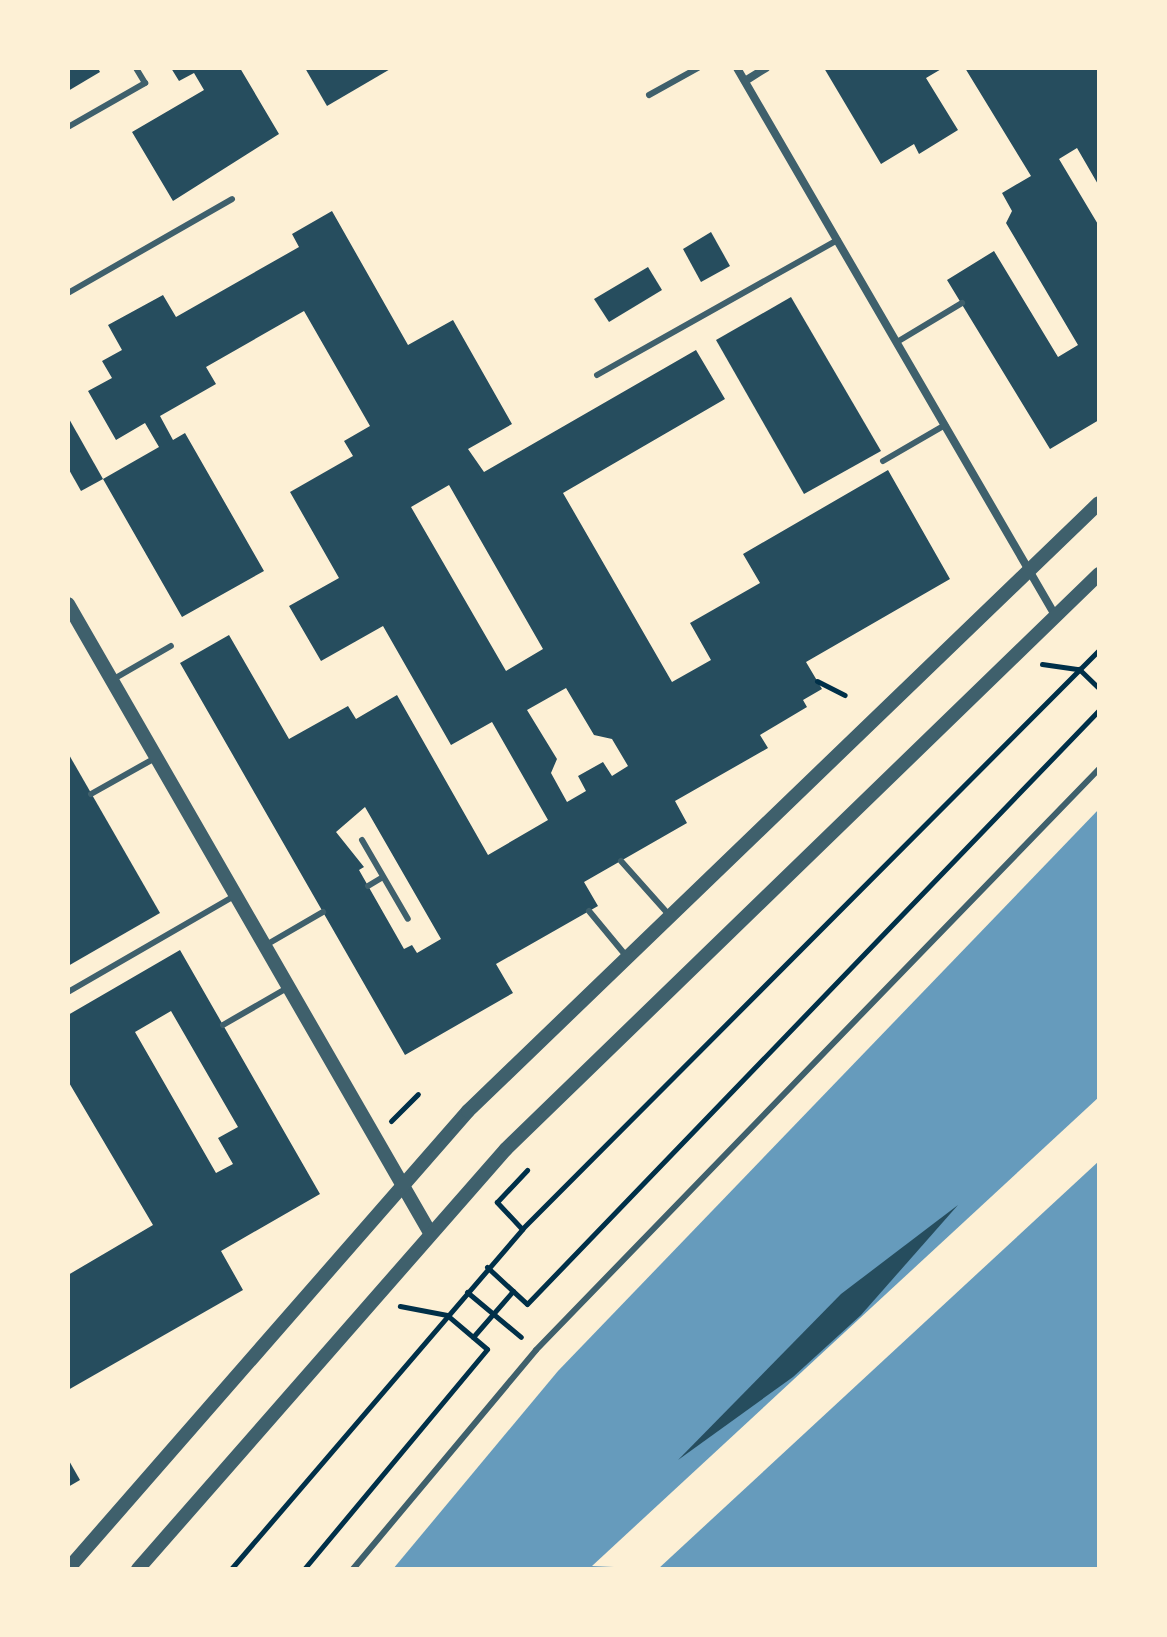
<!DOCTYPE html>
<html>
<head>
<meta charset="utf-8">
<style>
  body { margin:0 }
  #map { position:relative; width:1167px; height:1637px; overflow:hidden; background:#fdf0d5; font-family:Roboto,sans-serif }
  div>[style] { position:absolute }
  .water>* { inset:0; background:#669bbc }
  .pier>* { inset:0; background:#fdf0d5 }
  .building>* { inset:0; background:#264d5e }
  .path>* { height:5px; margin:-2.5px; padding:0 2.5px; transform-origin:2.5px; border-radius:2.5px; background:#003049 }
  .service>* { height:6px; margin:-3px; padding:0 3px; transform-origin:3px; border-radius:3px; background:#3f606c }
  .minor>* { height:8px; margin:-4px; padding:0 4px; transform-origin:4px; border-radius:4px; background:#3f606c }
  .tertiary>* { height:14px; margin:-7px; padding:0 7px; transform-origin:7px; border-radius:7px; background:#3f606c }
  span { translate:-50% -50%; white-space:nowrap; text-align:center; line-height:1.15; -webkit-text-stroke:7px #fdf0d5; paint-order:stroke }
  .frame { position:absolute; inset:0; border:70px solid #fdf0d5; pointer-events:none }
</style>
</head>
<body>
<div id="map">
  <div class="water">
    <i style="clip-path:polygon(1099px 809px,1099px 1569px,393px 1569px,558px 1371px)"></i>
  </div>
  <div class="pier">
    <i style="clip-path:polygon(1099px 1097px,1099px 1161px,658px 1569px,592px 1566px)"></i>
  </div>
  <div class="building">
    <i style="clip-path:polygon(68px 68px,98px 68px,100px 72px,68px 91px)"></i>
    <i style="clip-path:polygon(171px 68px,240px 68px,279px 134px,173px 201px,132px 132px,204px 90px,194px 73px,179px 81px)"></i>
    <i style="clip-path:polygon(305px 68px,392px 68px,327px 106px)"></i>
    <i style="clip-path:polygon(824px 68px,943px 68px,926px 78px,958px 130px,919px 154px,914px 144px,881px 164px)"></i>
    <i style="clip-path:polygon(965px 68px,1099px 68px,1099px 186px,1077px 148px,1059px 159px,1099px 226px,1099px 420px,1050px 449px,947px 280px,994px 251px,1058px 357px,1078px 345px,1006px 223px,1012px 211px,1002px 193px,1031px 176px)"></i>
    <i style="clip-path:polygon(evenodd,332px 211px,408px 345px,453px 320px,512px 424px,468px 449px,484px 472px,696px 350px,725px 399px,563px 493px,672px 682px,711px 660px,690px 623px,760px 583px,743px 554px,888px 470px,950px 579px,806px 662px,822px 689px,803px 700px,807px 707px,760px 735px,768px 748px,675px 801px,687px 823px,584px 882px,598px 906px,496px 964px,513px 993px,405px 1055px,180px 663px,229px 635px,289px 739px,348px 706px,356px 719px,397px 695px,488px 855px,548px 820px,492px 722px,451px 745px,383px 626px,321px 661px,289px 606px,339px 578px,290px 492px,353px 456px,344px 441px,370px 426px,304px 311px,206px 367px,216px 384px,160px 416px,173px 440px,185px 433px,264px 571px,182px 617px,103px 479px,159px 447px,145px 423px,116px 440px,88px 391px,112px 378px,102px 361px,122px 350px,108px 325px,163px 295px,176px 317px,299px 247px,292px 234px,332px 211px,449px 485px,543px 649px,506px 671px,411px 507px,449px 485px,332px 211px,566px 688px,594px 735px,612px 739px,628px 766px,612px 776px,603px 762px,578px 776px,586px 791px,567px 802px,551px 773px,557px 759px,527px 710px,566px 688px,332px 211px,365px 807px,441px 939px,417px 953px,412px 945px,404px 949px,359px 870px,364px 867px,336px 832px,365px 807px)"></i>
    <i style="clip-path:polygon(711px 232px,730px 266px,701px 282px,683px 249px)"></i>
    <i style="clip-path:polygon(648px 267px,662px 290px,609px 322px,594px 299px)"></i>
    <i style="clip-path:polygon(791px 297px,881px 451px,804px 494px,716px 340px)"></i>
    <i style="clip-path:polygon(68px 417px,103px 479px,81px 491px,68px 468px)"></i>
    <i style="clip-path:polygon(68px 753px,160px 913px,68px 966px)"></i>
    <i style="clip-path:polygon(evenodd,180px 950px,320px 1194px,221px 1251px,243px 1290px,68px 1390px,68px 1275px,153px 1225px,68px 1081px,68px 1015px,180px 950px,171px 1011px,238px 1127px,218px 1138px,233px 1164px,216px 1173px,135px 1032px,171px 1011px)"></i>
    <i style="clip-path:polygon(958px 1205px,861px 1315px,793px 1377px,678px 1460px,841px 1294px)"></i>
    <i style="clip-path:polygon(68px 1459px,80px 1480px,68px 1487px)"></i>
  </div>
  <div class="path">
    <i style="left:1042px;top:664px;width:37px;rotate:8deg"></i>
    <i style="left:1079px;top:669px;width:28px;rotate:44deg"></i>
    <i style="left:817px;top:681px;width:31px;rotate:27deg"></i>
    <i style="left:391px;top:1121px;width:38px;rotate:-45deg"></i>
    <i style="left:522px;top:1229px;width:37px;rotate:-133deg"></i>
    <i style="left:497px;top:1202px;width:44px;rotate:-46.8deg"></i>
    <i style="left:487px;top:1267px;width:54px;rotate:42.8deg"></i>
    <i style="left:527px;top:1304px;width:825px;rotate:-46.08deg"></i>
    <i style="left:467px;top:1292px;width:70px;rotate:39.8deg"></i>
    <i style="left:473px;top:1337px;width:61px;rotate:-49deg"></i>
    <i style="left:231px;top:1569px;width:448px;rotate:-49.4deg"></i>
    <i style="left:522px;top:1229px;width:817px;rotate:-45.1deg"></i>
    <i style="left:304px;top:1569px;width:286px;rotate:-50.2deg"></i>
    <i style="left:487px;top:1349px;width:52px;rotate:-139.6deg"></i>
    <i style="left:447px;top:1315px;width:48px;rotate:-169.2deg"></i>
  </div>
  <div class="service">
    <i style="left:649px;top:95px;width:56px;rotate:-28.9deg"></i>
    <i style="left:68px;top:127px;width:89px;rotate:-29.7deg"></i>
    <i style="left:145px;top:83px;width:17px;rotate:-121deg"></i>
    <i style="left:68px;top:293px;width:189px;rotate:-29.8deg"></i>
    <i style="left:897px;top:342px;width:76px;rotate:-31deg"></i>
    <i style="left:597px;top:375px;width:276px;rotate:-29.3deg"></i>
    <i style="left:883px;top:461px;width:72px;rotate:-30.1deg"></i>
    <i style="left:112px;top:680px;width:68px;rotate:-30deg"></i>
    <i style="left:91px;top:794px;width:76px;rotate:-29.3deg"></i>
    <i style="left:362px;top:840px;width:91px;rotate:59.8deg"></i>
    <i style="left:621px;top:861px;width:74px;rotate:48.3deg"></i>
    <i style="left:368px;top:886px;width:17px;rotate:-31deg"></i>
    <i style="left:589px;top:911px;width:60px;rotate:50.4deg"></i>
    <i style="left:266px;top:945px;width:66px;rotate:-30.1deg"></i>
    <i style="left:68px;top:992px;width:192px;rotate:-30deg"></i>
    <i style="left:223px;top:1025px;width:74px;rotate:-30deg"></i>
    <i style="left:353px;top:1569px;width:285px;rotate:-50.1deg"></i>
    <i style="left:536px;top:1350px;width:809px;rotate:-45.9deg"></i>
  </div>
  <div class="minor">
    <i style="left:737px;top:68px;width:633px;rotate:59.83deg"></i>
    <i style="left:745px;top:81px;width:25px;rotate:-32deg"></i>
  </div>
  <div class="tertiary">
    <i style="left:68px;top:604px;width:723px;rotate:60.07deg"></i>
    <i style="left:68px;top:1569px;width:608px;rotate:-48.87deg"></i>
    <i style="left:468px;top:1111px;width:876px;rotate:-43.94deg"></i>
    <i style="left:138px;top:1569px;width:558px;rotate:-48.78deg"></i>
    <i style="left:506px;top:1149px;width:826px;rotate:-44.12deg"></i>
  </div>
  <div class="frame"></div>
</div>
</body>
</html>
